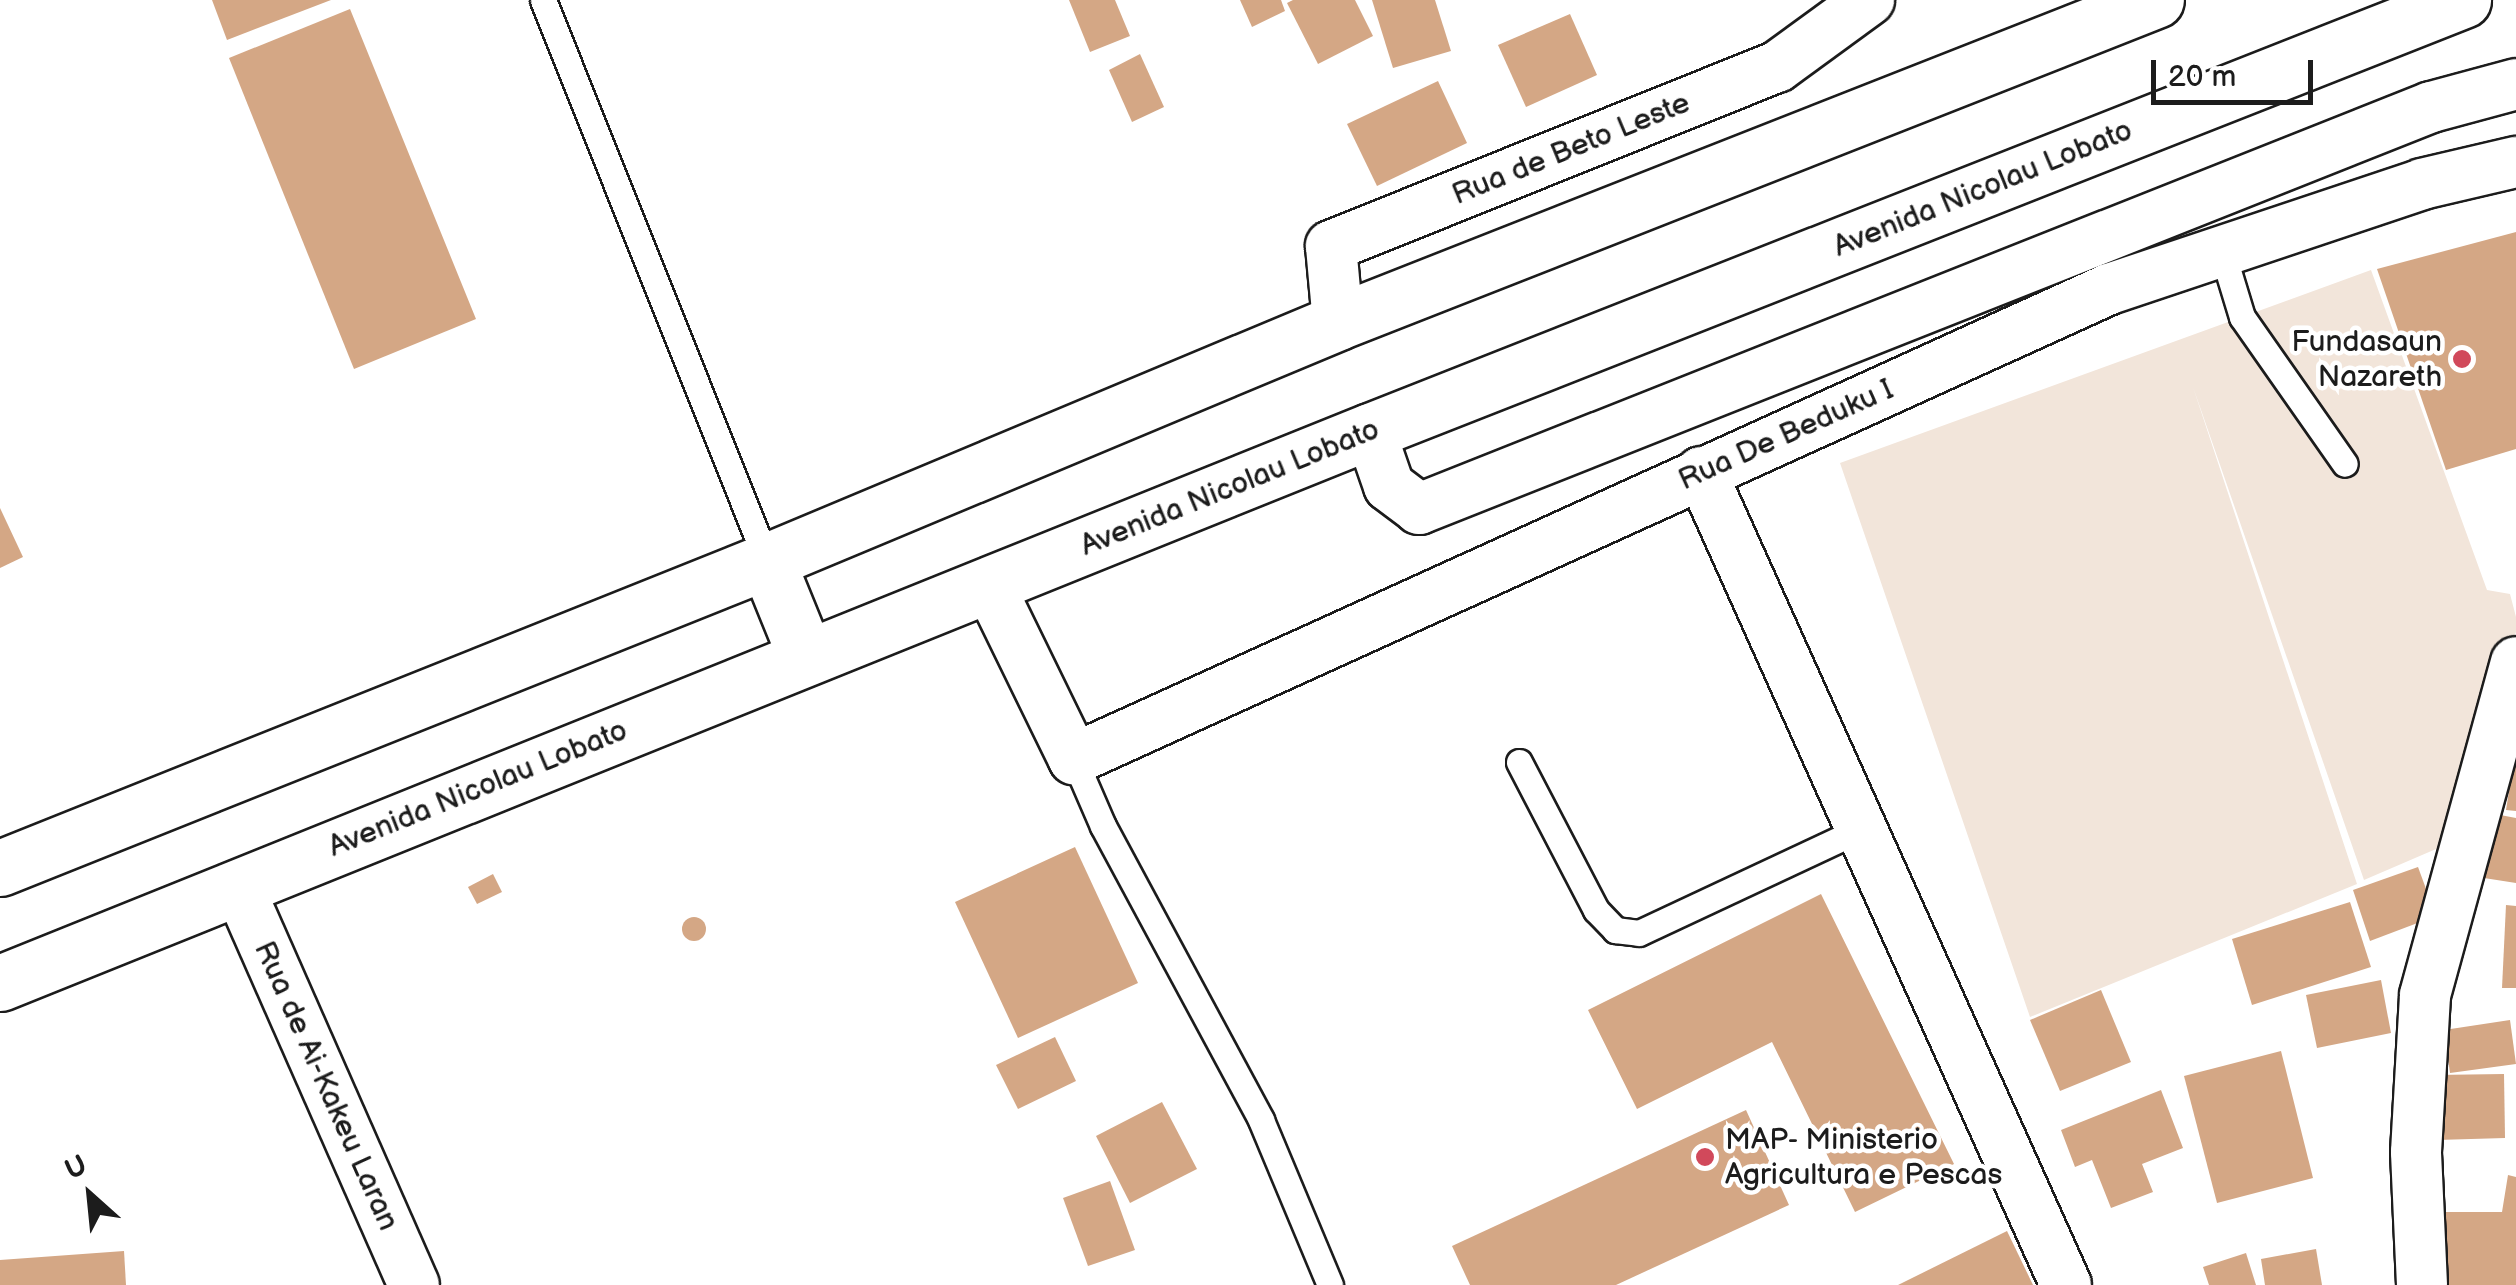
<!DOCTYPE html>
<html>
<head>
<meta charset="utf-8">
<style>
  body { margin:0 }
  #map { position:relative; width:2516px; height:1285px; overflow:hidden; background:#fff; font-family:"Balsamiq Sans",sans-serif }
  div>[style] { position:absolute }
  .built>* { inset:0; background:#f2e5da }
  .building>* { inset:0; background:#d4a785 }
  .round { border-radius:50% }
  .roads { filter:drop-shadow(2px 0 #1c1c1c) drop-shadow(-2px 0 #1c1c1c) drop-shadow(0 2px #1c1c1c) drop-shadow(0 -2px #1c1c1c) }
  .lane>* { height:25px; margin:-12.5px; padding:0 12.5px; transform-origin:12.5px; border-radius:12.5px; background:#fff }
  .street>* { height:50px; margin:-25px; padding:0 25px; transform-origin:25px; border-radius:25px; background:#fff }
  .primary>* { height:55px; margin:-27.5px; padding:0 27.5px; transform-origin:27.5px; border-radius:27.5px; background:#fff }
  .dots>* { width:28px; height:28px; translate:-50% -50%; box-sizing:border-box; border:5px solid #fff; border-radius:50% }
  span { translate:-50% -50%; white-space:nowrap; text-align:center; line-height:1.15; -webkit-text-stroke:9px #fff; paint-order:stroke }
  .street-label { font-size:30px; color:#1c1c1c }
  .poi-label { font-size:30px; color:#1c1c1c }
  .right { translate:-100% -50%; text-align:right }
  .left { translate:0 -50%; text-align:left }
  .north { position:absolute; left:40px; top:1145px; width:100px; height:100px; -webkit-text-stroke:8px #fff; paint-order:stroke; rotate:333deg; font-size:28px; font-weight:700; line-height:40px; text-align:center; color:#1c1c1c }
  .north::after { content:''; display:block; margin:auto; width:35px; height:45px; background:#1c1c1c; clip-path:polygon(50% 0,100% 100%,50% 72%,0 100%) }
  .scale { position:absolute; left:2151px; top:60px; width:162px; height:45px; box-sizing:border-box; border:5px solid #1c1c1c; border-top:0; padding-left:12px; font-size:30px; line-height:35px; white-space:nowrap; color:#1c1c1c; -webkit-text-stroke:8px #fff; paint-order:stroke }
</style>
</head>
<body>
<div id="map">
  <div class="built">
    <i style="clip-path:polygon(2371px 270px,2487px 590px,2510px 594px,2516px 617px,2516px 632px,2443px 846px,2364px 880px,2193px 387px,2357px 884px,2030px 1017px,1840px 463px)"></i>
  </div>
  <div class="building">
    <i style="clip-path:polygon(212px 0,331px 0,227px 40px)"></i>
    <i style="clip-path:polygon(1069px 0,1115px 0,1130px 36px,1090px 52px)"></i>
    <i style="clip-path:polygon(1240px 0,1281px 0,1285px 11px,1252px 27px)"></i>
    <i style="clip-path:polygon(1293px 0,1355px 0,1373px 36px,1318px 64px,1287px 3px)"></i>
    <i style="clip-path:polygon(1372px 0,1435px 0,1451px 51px,1393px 68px)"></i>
    <i style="clip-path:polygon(350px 9px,476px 319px,354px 369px,229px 58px)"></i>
    <i style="clip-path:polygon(1570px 14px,1597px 75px,1526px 107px,1498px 45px)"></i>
    <i style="clip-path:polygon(1140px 54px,1164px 107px,1132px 122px,1109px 70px)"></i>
    <i style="clip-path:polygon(1438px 81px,1467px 143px,1377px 186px,1347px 124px)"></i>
    <i style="clip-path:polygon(2516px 232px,2516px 449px,2446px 470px,2377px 269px)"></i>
    <i style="clip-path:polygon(0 508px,23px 557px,0 568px)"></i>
    <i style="clip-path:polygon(2514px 760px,2516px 760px,2516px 811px,2506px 810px)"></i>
    <i style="clip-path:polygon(2495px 814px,2516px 818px,2516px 883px,2484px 878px)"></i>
    <i style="clip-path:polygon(1075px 847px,1138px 983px,1018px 1038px,955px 902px)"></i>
    <i style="clip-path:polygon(2418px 867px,2436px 916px,2370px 941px,2353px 890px)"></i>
    <i style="clip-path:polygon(493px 874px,502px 892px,477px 904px,468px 887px)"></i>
    <i style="clip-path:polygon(1821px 894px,1954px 1164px,1855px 1212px,1772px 1042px,1637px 1109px,1588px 1010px)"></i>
    <i style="clip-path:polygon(2350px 902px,2371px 967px,2252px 1005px,2232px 939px)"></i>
    <i style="clip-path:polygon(2506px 905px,2516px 906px,2516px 988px,2502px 988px)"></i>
    <i class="round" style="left:682px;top:917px;width:24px;height:24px"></i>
    <i style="clip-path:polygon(2381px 980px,2391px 1033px,2317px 1048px,2306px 995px)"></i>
    <i style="clip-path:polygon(2101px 990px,2131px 1062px,2060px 1091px,2030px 1020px)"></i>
    <i style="clip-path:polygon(2510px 1020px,2516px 1064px,2450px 1073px,2444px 1030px)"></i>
    <i style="clip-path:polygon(1055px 1037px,1076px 1081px,1018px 1109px,996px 1065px)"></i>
    <i style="clip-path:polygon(2281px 1051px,2313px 1178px,2217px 1203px,2184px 1076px)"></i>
    <i style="clip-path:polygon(2504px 1074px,2505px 1138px,2437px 1140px,2435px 1075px)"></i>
    <i style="clip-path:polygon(2161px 1090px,2183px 1148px,2142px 1164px,2153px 1192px,2111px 1208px,2092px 1160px,2075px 1167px,2061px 1130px)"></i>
    <i style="clip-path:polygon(1162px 1102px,1197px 1169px,1130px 1203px,1096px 1136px)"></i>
    <i style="clip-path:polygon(1746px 1110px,1789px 1205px,1616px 1285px,1470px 1285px,1452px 1246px)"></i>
    <i style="clip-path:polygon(2508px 1175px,2516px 1177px,2516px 1285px,2444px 1285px,2446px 1212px,2502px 1212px)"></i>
    <i style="clip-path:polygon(1110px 1181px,1135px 1250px,1088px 1266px,1063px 1198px)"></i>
    <i style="clip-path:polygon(2007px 1231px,2033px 1285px,1898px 1285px)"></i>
    <i style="clip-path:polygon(2316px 1249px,2322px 1285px,2265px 1285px,2261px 1259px)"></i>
    <i style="clip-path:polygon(124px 1251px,126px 1285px,0 1285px,0 1260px)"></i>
    <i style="clip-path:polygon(2246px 1253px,2256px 1285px,2209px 1285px,2203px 1267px)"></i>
  </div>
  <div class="roads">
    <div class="lane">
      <i style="left:543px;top:0;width:604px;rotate:68.23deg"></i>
      <i style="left:2222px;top:251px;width:69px;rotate:73.1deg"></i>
      <i style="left:2242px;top:317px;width:179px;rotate:55deg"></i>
      <i style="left:1074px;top:759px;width:73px;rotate:66.6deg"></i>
      <i style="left:1103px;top:826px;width:334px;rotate:61.7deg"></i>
      <i style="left:1261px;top:1120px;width:179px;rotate:67.3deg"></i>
      <i style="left:1519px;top:762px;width:167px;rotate:62.5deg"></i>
      <i style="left:1596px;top:910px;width:28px;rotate:46deg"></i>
      <i style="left:1615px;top:930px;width:24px;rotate:7deg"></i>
      <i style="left:1639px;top:933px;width:245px;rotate:-25.1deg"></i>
    </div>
    <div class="street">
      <i style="left:1338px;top:322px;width:76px;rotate:-95.3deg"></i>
      <i style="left:1331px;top:246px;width:481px;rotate:-21.9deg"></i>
      <i style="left:1777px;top:67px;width:114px;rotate:-36.1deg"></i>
      <i style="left:1370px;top:431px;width:58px;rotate:70.9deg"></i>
      <i style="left:1389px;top:486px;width:38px;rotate:37deg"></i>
      <i style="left:1419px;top:509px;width:1089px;rotate:-21.66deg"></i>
      <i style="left:2431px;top:107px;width:88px;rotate:-15.1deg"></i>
      <i style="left:1701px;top:472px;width:891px;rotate:65.82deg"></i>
      <i style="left:989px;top:585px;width:194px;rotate:64deg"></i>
      <i style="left:1074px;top:759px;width:1137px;rotate:-24.42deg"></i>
      <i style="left:2109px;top:289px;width:330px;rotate:-18.5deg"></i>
      <i style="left:2422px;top:184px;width:97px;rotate:-13.2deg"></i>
      <i style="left:238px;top:886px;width:436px;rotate:66.2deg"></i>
      <i style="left:2422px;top:1285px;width:133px;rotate:-92.6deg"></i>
      <i style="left:2416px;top:1152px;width:157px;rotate:-86.7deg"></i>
      <i style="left:2425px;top:995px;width:345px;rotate:-74.7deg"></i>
    </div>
    <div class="primary">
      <i style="left:767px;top:561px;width:104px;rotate:67.9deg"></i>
      <i style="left:0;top:868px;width:826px;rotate:-21.81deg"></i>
      <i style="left:767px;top:561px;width:619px;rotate:-22.71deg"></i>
      <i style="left:1338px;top:322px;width:879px;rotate:-21.49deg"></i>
      <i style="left:0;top:983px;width:1477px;rotate:-21.95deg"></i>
      <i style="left:1370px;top:431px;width:1175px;rotate:-21.52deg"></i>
    </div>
  </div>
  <div class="dots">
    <i style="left:2462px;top:359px;background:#d1495b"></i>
    <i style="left:1705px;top:1157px;background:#d1495b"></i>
  </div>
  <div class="street-label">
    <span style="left:1571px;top:149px;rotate:-22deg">Rua de Beto Leste</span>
    <span style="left:1983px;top:189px;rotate:-22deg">Avenida Nicolau Lobato</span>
    <span style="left:1786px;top:435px;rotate:-24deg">Rua De Beduku I</span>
    <span style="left:1230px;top:488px;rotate:-22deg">Avenida Nicolau Lobato</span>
    <span style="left:478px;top:789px;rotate:-22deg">Avenida Nicolau Lobato</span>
    <span style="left:326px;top:1086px;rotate:66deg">Rua de Ai-Kakeu Laran</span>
  </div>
  <div class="poi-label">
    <span class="right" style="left:2442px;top:359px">Fundasaun<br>Nazareth</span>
    <span class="left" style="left:1725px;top:1157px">MAP- Ministerio<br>Agricultura e Pescas</span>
  </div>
  <div class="north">U</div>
  <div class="scale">20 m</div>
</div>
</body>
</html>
